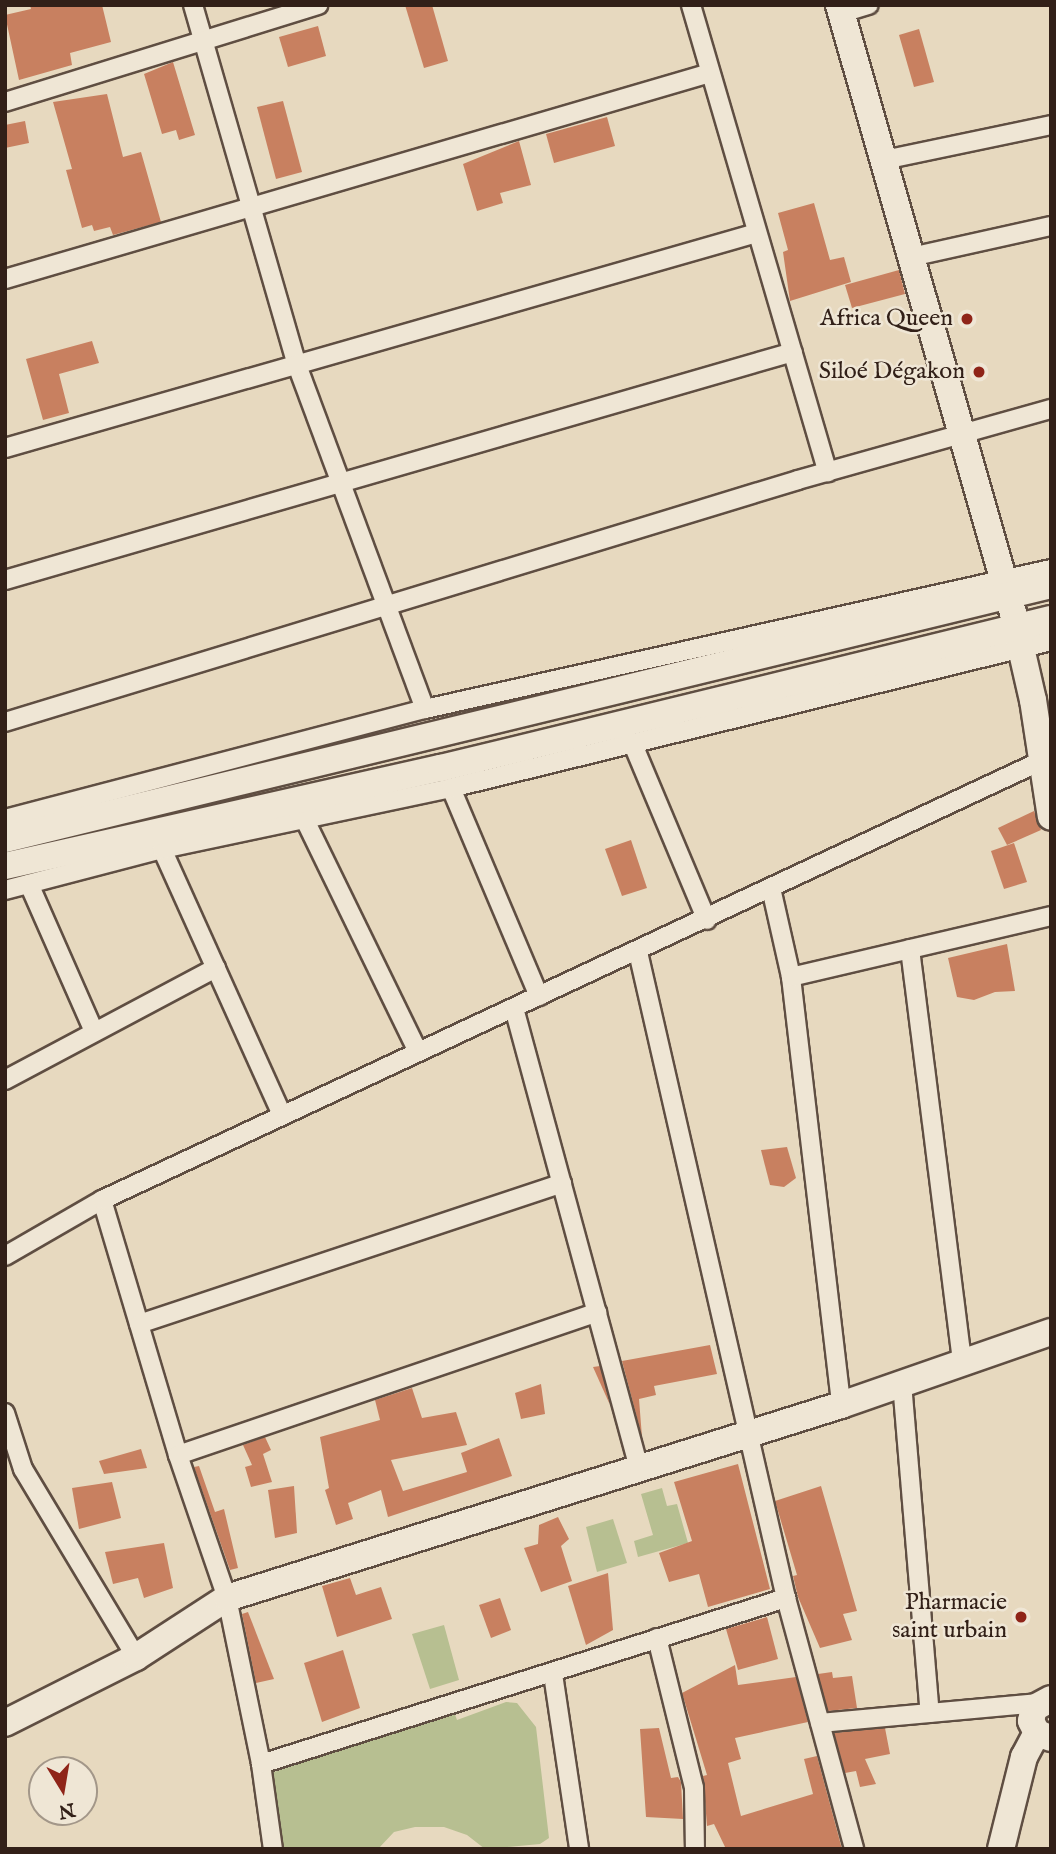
<!DOCTYPE html>
<html>
<head>
<meta charset="utf-8">
<style>
  body { margin:0 }
  #map { position:relative; width:1056px; height:1854px; overflow:hidden; background:#e7d9bf; font-family:"IM FELL English",serif }
  div>[style] { position:absolute }
  .green>* { inset:0; background:#b7bf91 }
  .building>* { inset:0; background:#c88060 }
  .roads { filter:drop-shadow(2px 0 #5f4e42) drop-shadow(-2px 0 #5f4e42) drop-shadow(0 2px #5f4e42) drop-shadow(0 -2px #5f4e42) }
  .street>* { height:18px; margin:-9px; padding:0 9px; transform-origin:9px; border-radius:9px; background:#efe6d5 }
  .secondary>* { height:26px; margin:-13px; padding:0 13px; transform-origin:13px; border-radius:13px; background:#efe6d5 }
  .dots>* { width:19px; height:19px; translate:-50% -50%; box-sizing:border-box; border:4px solid #efe6d5; border-radius:50% }
  span { translate:-50% -50%; white-space:nowrap; text-align:center; line-height:1.15; -webkit-text-stroke:5px #efe6d5; paint-order:stroke }
  .poi-label { font-size:24px; color:#322018 }
  .right { translate:-100% -50%; text-align:right }
  .frame { position:absolute; inset:0; border:7px solid #322018; pointer-events:none }
  .north { position:absolute; left:28px; top:1756px; width:70px; height:70px; box-sizing:border-box; background:#efe6d5; border:2px solid #a39789; border-radius:50%; rotate:169deg; font-size:19px; font-weight:700; line-height:28px; text-align:center; color:#322018 }
  .north::after { content:''; display:block; margin:auto; width:24px; height:32px; background:#8f2418; clip-path:polygon(50% 0,100% 100%,50% 72%,0 100%) }
</style>
</head>
<body>
<div id="map">
  <div class="green">
    <i style="clip-path:polygon(662px 1488px,667px 1506px,677px 1504px,688px 1543px,638px 1557px,634px 1541px,653px 1535px,641px 1494px)"></i>
    <i style="clip-path:polygon(613px 1519px,627px 1563px,597px 1572px,586px 1527px)"></i>
    <i style="clip-path:polygon(444px 1625px,459px 1680px,430px 1689px,412px 1634px)"></i>
    <i style="clip-path:polygon(506px 1702px,517px 1703px,536px 1727px,549px 1838px,540px 1844px,485px 1849px,467px 1835px,444px 1827px,415px 1827px,394px 1832px,378px 1849px,277px 1849px,262px 1776px,454px 1712px,457px 1720px)"></i>
  </div>
  <div class="building">
    <i style="clip-path:polygon(30px 5px,102px 5px,111px 42px,70px 53px,72px 65px,19px 80px,5px 15px,31px 9px)"></i>
    <i style="clip-path:polygon(405px 5px,432px 5px,448px 61px,424px 68px)"></i>
    <i style="clip-path:polygon(318px 26px,326px 56px,288px 67px,279px 37px)"></i>
    <i style="clip-path:polygon(919px 29px,934px 82px,914px 87px,899px 35px)"></i>
    <i style="clip-path:polygon(173px 62px,195px 135px,179px 140px,176px 130px,162px 134px,144px 74px)"></i>
    <i style="clip-path:polygon(107px 94px,123px 157px,141px 152px,161px 222px,113px 235px,110px 227px,94px 231px,92px 225px,82px 228px,66px 170px,72px 169px,53px 102px)"></i>
    <i style="clip-path:polygon(283px 101px,302px 172px,276px 179px,257px 107px)"></i>
    <i style="clip-path:polygon(607px 117px,615px 146px,554px 163px,546px 134px)"></i>
    <i style="clip-path:polygon(25px 121px,29px 143px,5px 148px,5px 125px)"></i>
    <i style="clip-path:polygon(519px 141px,531px 185px,500px 193px,503px 203px,477px 211px,463px 164px)"></i>
    <i style="clip-path:polygon(814px 203px,830px 260px,844px 257px,851px 282px,790px 301px,783px 252px,788px 250px,778px 213px)"></i>
    <i style="clip-path:polygon(899px 270px,905px 294px,852px 308px,845px 285px)"></i>
    <i style="clip-path:polygon(92px 341px,99px 363px,59px 374px,69px 413px,43px 420px,26px 359px)"></i>
    <i style="clip-path:polygon(1034px 811px,1041px 830px,1007px 845px,998px 828px)"></i>
    <i style="clip-path:polygon(631px 840px,647px 888px,622px 896px,605px 849px)"></i>
    <i style="clip-path:polygon(1014px 843px,1027px 882px,1004px 889px,991px 851px)"></i>
    <i style="clip-path:polygon(1007px 944px,1015px 991px,995px 992px,974px 1000px,957px 997px,948px 958px)"></i>
    <i style="clip-path:polygon(787px 1147px,796px 1178px,784px 1187px,770px 1185px,761px 1150px)"></i>
    <i style="clip-path:polygon(710px 1345px,717px 1374px,654px 1386px,656px 1395px,639px 1399px,642px 1437px,622px 1361px)"></i>
    <i style="clip-path:polygon(600px 1366px,610px 1405px,593px 1367px)"></i>
    <i style="clip-path:polygon(541px 1384px,545px 1414px,521px 1419px,515px 1393px)"></i>
    <i style="clip-path:polygon(412px 1388px,422px 1418px,456px 1412px,467px 1445px,391px 1460px,403px 1491px,467px 1472px,461px 1453px,499px 1438px,512px 1476px,388px 1517px,381px 1490px,348px 1503px,353px 1519px,336px 1525px,325px 1490px,329px 1488px,320px 1437px,380px 1420px,375px 1400px)"></i>
    <i style="clip-path:polygon(265px 1437px,271px 1450px,263px 1454px,272px 1482px,251px 1487px,245px 1467px,252px 1465px,243px 1445px)"></i>
    <i style="clip-path:polygon(141px 1449px,147px 1468px,104px 1474px,99px 1461px)"></i>
    <i style="clip-path:polygon(738px 1464px,770px 1589px,708px 1607px,699px 1574px,669px 1582px,659px 1553px,692px 1541px,674px 1482px)"></i>
    <i style="clip-path:polygon(199px 1466px,215px 1512px,224px 1509px,238px 1568px,230px 1570px,194px 1467px)"></i>
    <i style="clip-path:polygon(112px 1482px,121px 1518px,79px 1529px,72px 1488px)"></i>
    <i style="clip-path:polygon(294px 1486px,297px 1533px,275px 1538px,268px 1490px)"></i>
    <i style="clip-path:polygon(821px 1486px,857px 1611px,843px 1614px,852px 1640px,820px 1648px,798px 1597px,793px 1576px,797px 1575px,775px 1501px)"></i>
    <i style="clip-path:polygon(558px 1517px,569px 1539px,561px 1546px,572px 1581px,541px 1592px,524px 1548px,538px 1544px,539px 1525px)"></i>
    <i style="clip-path:polygon(164px 1543px,173px 1588px,144px 1598px,138px 1578px,113px 1584px,105px 1552px)"></i>
    <i style="clip-path:polygon(608px 1573px,613px 1630px,586px 1645px,568px 1586px)"></i>
    <i style="clip-path:polygon(350px 1578px,356px 1595px,381px 1587px,392px 1619px,337px 1637px,322px 1586px)"></i>
    <i style="clip-path:polygon(500px 1598px,511px 1630px,491px 1638px,479px 1605px)"></i>
    <i style="clip-path:polygon(248px 1612px,274px 1679px,256px 1683px,242px 1614px)"></i>
    <i style="clip-path:polygon(767px 1617px,778px 1659px,738px 1670px,726px 1629px)"></i>
    <i style="clip-path:polygon(343px 1650px,360px 1708px,322px 1722px,304px 1663px)"></i>
    <i style="clip-path:polygon(735px 1665px,738px 1685px,796px 1677px,808px 1722px,735px 1738px,741px 1759px,728px 1763px,741px 1816px,813px 1794px,804px 1759px,817px 1756px,842px 1849px,726px 1849px,714px 1824px,707px 1826px,703px 1776px,707px 1775px,682px 1693px)"></i>
    <i style="clip-path:polygon(832px 1672px,833px 1678px,852px 1676px,857px 1708px,828px 1711px,818px 1674px)"></i>
    <i style="clip-path:polygon(659px 1728px,671px 1778px,678px 1777px,681px 1782px,683px 1819px,646px 1817px,640px 1729px)"></i>
    <i style="clip-path:polygon(885px 1728px,890px 1754px,865px 1759px,876px 1784px,860px 1787px,856px 1771px,845px 1773px,834px 1733px)"></i>
  </div>
  <div class="roads">
    <div class="street">
      <i style="left:193px;top:5px;width:375px;rotate:73.9deg"></i>
      <i style="left:297px;top:365px;width:367px;rotate:69.6deg"></i>
      <i style="left:691px;top:5px;width:487px;rotate:73.7deg"></i>
      <i style="left:842px;top:13px;width:28px;rotate:-17deg"></i>
      <i style="left:5px;top:102px;width:328px;rotate:-17.2deg"></i>
      <i style="left:884px;top:160px;width:171px;rotate:-11.8deg"></i>
      <i style="left:911px;top:257px;width:143px;rotate:-12.5deg"></i>
      <i style="left:5px;top:279px;width:734px;rotate:-16.29deg"></i>
      <i style="left:5px;top:448px;width:782px;rotate:-15.96deg"></i>
      <i style="left:5px;top:580px;width:820px;rotate:-16.14deg"></i>
      <i style="left:5px;top:722px;width:829px;rotate:-16.97deg"></i>
      <i style="left:798px;top:480px;width:263px;rotate:-15.7deg"></i>
      <i style="left:632px;top:742px;width:193px;rotate:67.2deg"></i>
      <i style="left:451px;top:788px;width:226px;rotate:67.1deg"></i>
      <i style="left:304px;top:818px;width:258px;rotate:64deg"></i>
      <i style="left:5px;top:819px;width:434px;rotate:-14.7deg"></i>
      <i style="left:425px;top:709px;width:641px;rotate:-12.61deg"></i>
      <i style="left:162px;top:849px;width:292px;rotate:65.7deg"></i>
      <i style="left:29px;top:884px;width:158px;rotate:66.2deg"></i>
      <i style="left:771px;top:888px;width:91px;rotate:77.3deg"></i>
      <i style="left:791px;top:977px;width:431px;rotate:83.3deg"></i>
      <i style="left:5px;top:890px;width:162px;rotate:-14.6deg"></i>
      <i style="left:162px;top:849px;width:295px;rotate:-11.9deg"></i>
      <i style="left:451px;top:788px;width:618px;rotate:-13.77deg"></i>
      <i style="left:910px;top:949px;width:415px;rotate:82.8deg"></i>
      <i style="left:638px;top:952px;width:663px;rotate:77.1deg"></i>
      <i style="left:786px;top:1598px;width:260px;rotate:74.8deg"></i>
      <i style="left:791px;top:977px;width:267px;rotate:-13.2deg"></i>
      <i style="left:514px;top:1008px;width:476px;rotate:74.8deg"></i>
      <i style="left:5px;top:1080px;width:239px;rotate:-28deg"></i>
      <i style="left:102px;top:1200px;width:266px;rotate:73.4deg"></i>
      <i style="left:178px;top:1455px;width:151px;rotate:71.1deg"></i>
      <i style="left:227px;top:1598px;width:169px;rotate:78.4deg"></i>
      <i style="left:261px;top:1764px;width:86px;rotate:82deg"></i>
      <i style="left:5px;top:1256px;width:112px;rotate:-30deg"></i>
      <i style="left:102px;top:1200px;width:1039px;rotate:-25.06deg"></i>
      <i style="left:139px;top:1324px;width:446px;rotate:-18.4deg"></i>
      <i style="left:902px;top:1383px;width:331px;rotate:85.2deg"></i>
      <i style="left:5px;top:1413px;width:59px;rotate:72.2deg"></i>
      <i style="left:23px;top:1469px;width:219px;rotate:59deg"></i>
      <i style="left:178px;top:1455px;width:443px;rotate:-18.8deg"></i>
      <i style="left:657px;top:1638px;width:154px;rotate:76.1deg"></i>
      <i style="left:694px;top:1788px;width:61px;rotate:89.1deg"></i>
      <i style="left:553px;top:1674px;width:177px;rotate:81.5deg"></i>
      <i style="left:820px;top:1723px;width:220px;rotate:-5.2deg"></i>
      <i style="left:261px;top:1764px;width:551px;rotate:-17.55deg"></i>
    </div>
    <div class="secondary">
      <i style="left:839px;top:5px;width:632px;rotate:74.03deg"></i>
      <i style="left:1013px;top:613px;width:89px;rotate:77.1deg"></i>
      <i style="left:1033px;top:700px;width:118px;rotate:81.3deg"></i>
      <i style="left:5px;top:839px;width:1076px;rotate:-13.65deg"></i>
      <i style="left:5px;top:866px;width:447px;rotate:-12.7deg"></i>
      <i style="left:441px;top:768px;width:628px;rotate:-13.73deg"></i>
      <i style="left:1051px;top:1699px;width:19px;rotate:152deg"></i>
      <i style="left:1034px;top:1708px;width:13px;rotate:103deg"></i>
      <i style="left:1031px;top:1721px;width:13px;rotate:63deg"></i>
      <i style="left:1037px;top:1733px;width:15px;rotate:20deg"></i>
      <i style="left:5px;top:1723px;width:147px;rotate:-26.7deg"></i>
      <i style="left:136px;top:1657px;width:108px;rotate:-33deg"></i>
      <i style="left:227px;top:1598px;width:644px;rotate:-17.45deg"></i>
      <i style="left:841px;top:1405px;width:222px;rotate:-19.2deg"></i>
      <i style="left:1001px;top:1849px;width:95px;rotate:-76deg"></i>
      <i style="left:1024px;top:1757px;width:27px;rotate:-62deg"></i>
    </div>
  </div>
  <div class="dots">
    <i style="left:967px;top:319px;background:#8f2418"></i>
    <i style="left:979px;top:372px;background:#8f2418"></i>
    <i style="left:1021px;top:1617px;background:#8f2418"></i>
  </div>
  <div class="poi-label">
    <span class="right" style="left:953px;top:319px">Africa Queen</span>
    <span class="right" style="left:965px;top:372px">Siloé Dégakon</span>
    <span class="right" style="left:1007px;top:1617px">Pharmacie<br>saint urbain</span>
  </div>
  <div class="frame"></div>
  <div class="north">N</div>
</div>
</body>
</html>
